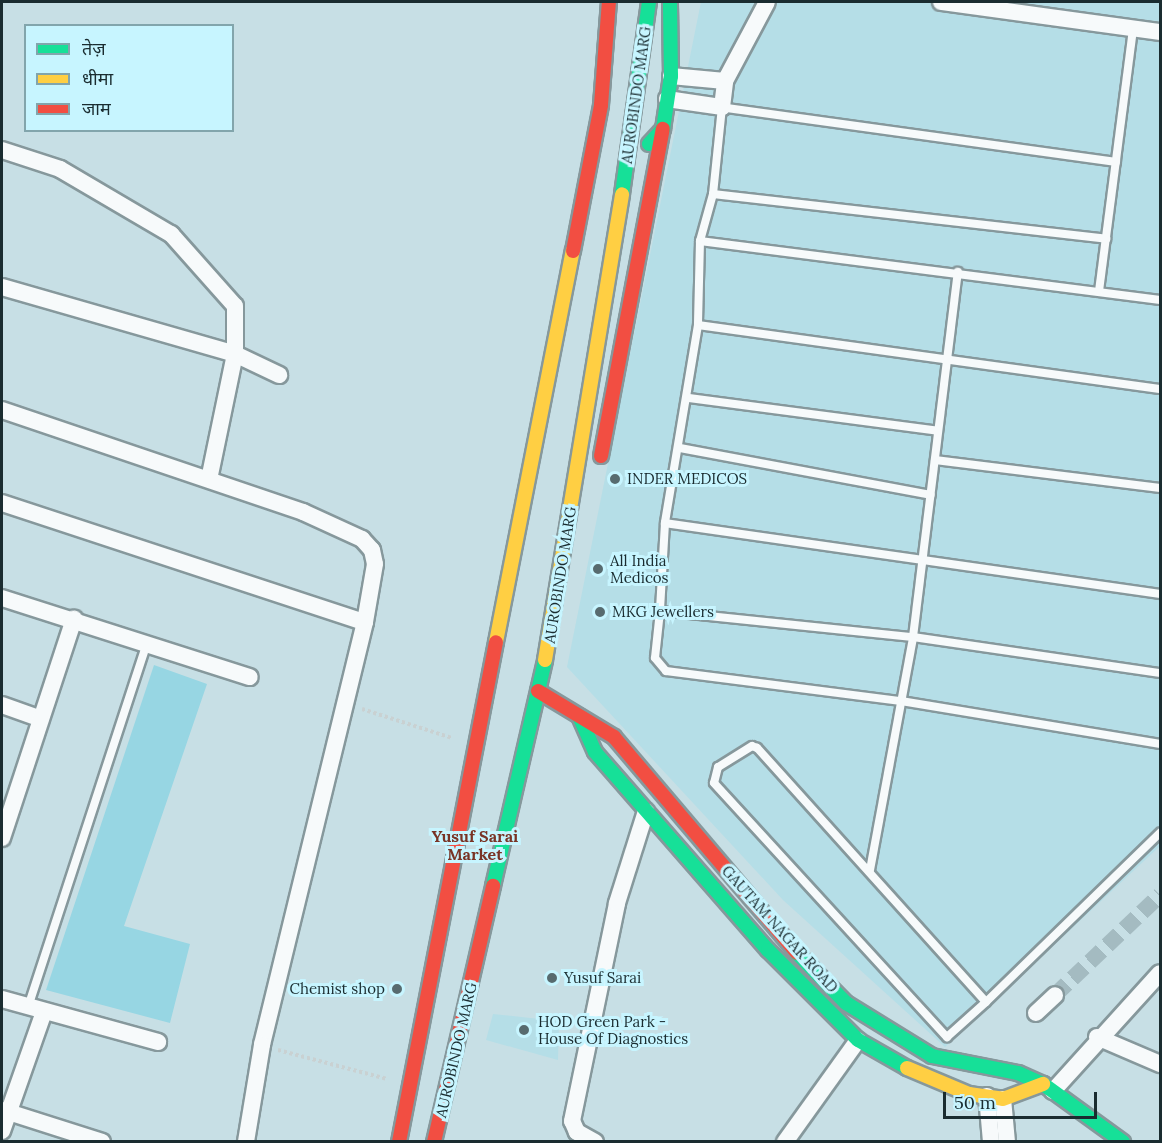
<!DOCTYPE html>
<html>
<head>
<meta charset="utf-8">
<style>
  body { margin:0 }
  #map { position:relative; width:1162px; height:1143px; overflow:hidden; background:#c7dfe5; font-family:Lora,"Noto Sans Devanagari",serif }
  div>[style] { position:absolute }
  .built>* { inset:0; background:#b5dee7 }
  .green>* { inset:0; background:#97d6e3 }
  .street-tunnel>* { height:16px; margin-top:-8px; transform-origin:0; background:repeating-linear-gradient(90deg,#a4bbc1 0 16px,transparent 0 24px) }
  .path>* { height:4px; margin-top:-2px; transform-origin:0; background:repeating-linear-gradient(90deg,#c9d1d2 0 3px,transparent 0 6px) }
  .roads { filter:drop-shadow(2px 0 #86989c) drop-shadow(-2px 0 #86989c) drop-shadow(0 2px #86989c) drop-shadow(0 -2px #86989c) }
  .lane>* { height:8px; margin:-4px; padding:0 4px; transform-origin:4px; border-radius:4px; background:#f7fafb }
  .street>* { height:16px; margin:-8px; padding:0 8px; transform-origin:8px; border-radius:8px; background:#f7fafb }
  .fast>* { height:14px; margin:-7px; padding:0 7px; transform-origin:7px; border-radius:7px; background:#16e098 }
  .slow>* { height:14px; margin:-7px; padding:0 7px; transform-origin:7px; border-radius:7px; background:#ffcf43 }
  .jam>* { height:14px; margin:-7px; padding:0 7px; transform-origin:7px; border-radius:7px; background:#f24e42 }
  .dots>* { width:16px; height:16px; translate:-50% -50%; box-sizing:border-box; border:3px solid #c7f5ff; border-radius:50% }
  span { translate:-50% -50%; white-space:nowrap; text-align:center; line-height:1.15; -webkit-text-stroke:6px #c7f5ff; paint-order:stroke }
  .street-label { font-size:15px; color:#1a2c30 }
  .poi-label { font-size:15px; color:#1a2c30 }
  .left { translate:0 -50%; text-align:left }
  .right { translate:-100% -50%; text-align:right }
  .neighbourhood-label { font-size:16px; color:#793426; font-weight:700 }
  .frame { position:absolute; inset:0; border:3px solid #1a2c30; pointer-events:none }
  .legend { position:absolute; left:24px; top:24px; width:210px; height:108px; box-sizing:border-box; background:#c7f5ff; border:2px solid #82a5ac; margin:0; padding:8px 10px; list-style:none; font-size:18px; color:#1a2c30 }
  .legend li { display:flex; align-items:center; gap:12px; height:30px }
  .legend b { width:30px; border:2px solid #82a5ac }
  .scale { position:absolute; left:943px; top:1092px; width:154px; height:27px; box-sizing:border-box; border:3px solid #1a2c30; border-top:0; padding-left:8px; font-size:18px; line-height:21px; white-space:nowrap; color:#1a2c30; -webkit-text-stroke:4px #c7f5ff; paint-order:stroke }
</style>
</head>
<body>
<div id="map">
  <div class="built">
    <i style="clip-path:polygon(701px 2px,1160px 2px,1160px 846px,945px 1047px,783px 900px,567px 667px)"></i>
    <i style="clip-path:polygon(493px 1014px,559px 1021px,558px 1060px,486px 1040px)"></i>
  </div>
  <div class="green">
    <i style="clip-path:polygon(154px 665px,207px 684px,124px 926px,190px 944px,170px 1023px,46px 990px)"></i>
  </div>
  <div class="street-tunnel">
    <i style="left:1055px;top:995px;width:145px;rotate:-43.6deg"></i>
  </div>
  <div class="path">
    <i style="left:362px;top:709px;width:95px;rotate:17.9deg"></i>
    <i style="left:278px;top:1050px;width:113px;rotate:14.9deg"></i>
  </div>
  <div class="roads">
    <div class="lane">
      <i style="left:1116px;top:162px;width:398px;rotate:-172.1deg"></i>
      <i style="left:722px;top:107px;width:87px;rotate:95.9deg"></i>
      <i style="left:713px;top:194px;width:49px;rotate:105.5deg"></i>
      <i style="left:700px;top:241px;width:84px;rotate:91.4deg"></i>
      <i style="left:698px;top:325px;width:201px;rotate:99.5deg"></i>
      <i style="left:665px;top:523px;width:88px;rotate:93.3deg"></i>
      <i style="left:660px;top:611px;width:254px;rotate:5.9deg"></i>
      <i style="left:913px;top:637px;width:250px;rotate:8.3deg"></i>
      <i style="left:713px;top:194px;width:396px;rotate:6.5deg"></i>
      <i style="left:700px;top:241px;width:464px;rotate:7.3deg"></i>
      <i style="left:1099px;top:291px;width:264px;rotate:-82.6deg"></i>
      <i style="left:698px;top:325px;width:466px;rotate:7.9deg"></i>
      <i style="left:689px;top:398px;width:251px;rotate:7.5deg"></i>
      <i style="left:680px;top:448px;width:255px;rotate:10.6deg"></i>
      <i style="left:935px;top:460px;width:227px;rotate:7.1deg"></i>
      <i style="left:665px;top:523px;width:500px;rotate:8.16deg"></i>
      <i style="left:660px;top:611px;width:47px;rotate:96.1deg"></i>
      <i style="left:655px;top:658px;width:17px;rotate:50deg"></i>
      <i style="left:666px;top:671px;width:237px;rotate:7.3deg"></i>
      <i style="left:901px;top:701px;width:263px;rotate:9.4deg"></i>
      <i style="left:870px;top:870px;width:237px;rotate:-79.5deg"></i>
      <i style="left:913px;top:637px;width:368px;rotate:-83deg"></i>
      <i style="left:986px;top:1002px;width:342px;rotate:-132deg"></i>
      <i style="left:757px;top:748px;width:5px;rotate:-158deg"></i>
      <i style="left:752px;top:746px;width:40px;rotate:148deg"></i>
      <i style="left:718px;top:767px;width:16px;rotate:104deg"></i>
      <i style="left:714px;top:783px;width:345px;rotate:47.5deg"></i>
      <i style="left:947px;top:1037px;width:52px;rotate:-41.9deg"></i>
      <i style="left:986px;top:1002px;width:243px;rotate:-44.2deg"></i>
      <i style="left:28px;top:1007px;width:384px;rotate:-71.9deg"></i>
    </div>
    <div class="street">
      <i style="left:941px;top:2px;width:221px;rotate:7.8deg"></i>
      <i style="left:671px;top:76px;width:54px;rotate:5.3deg"></i>
      <i style="left:667px;top:99px;width:56px;rotate:8.3deg"></i>
      <i style="left:722px;top:107px;width:26px;rotate:-83deg"></i>
      <i style="left:725px;top:81px;width:89px;rotate:-62deg"></i>
      <i style="left:2px;top:150px;width:61px;rotate:18.1deg"></i>
      <i style="left:60px;top:169px;width:129px;rotate:30.4deg"></i>
      <i style="left:171px;top:234px;width:96px;rotate:48.4deg"></i>
      <i style="left:235px;top:306px;width:48px;rotate:90deg"></i>
      <i style="left:235px;top:354px;width:128px;rotate:101.7deg"></i>
      <i style="left:2px;top:287px;width:242px;rotate:16deg"></i>
      <i style="left:235px;top:354px;width:49px;rotate:25.5deg"></i>
      <i style="left:2px;top:410px;width:318px;rotate:18.7deg"></i>
      <i style="left:303px;top:512px;width:65px;rotate:24.6deg"></i>
      <i style="left:362px;top:539px;width:15px;rotate:48deg"></i>
      <i style="left:372px;top:550px;width:14px;rotate:78deg"></i>
      <i style="left:375px;top:564px;width:59px;rotate:99.8deg"></i>
      <i style="left:365px;top:622px;width:435px;rotate:103.7deg"></i>
      <i style="left:262px;top:1045px;width:98px;rotate:99.4deg"></i>
      <i style="left:2px;top:503px;width:382px;rotate:18.2deg"></i>
      <i style="left:2px;top:598px;width:260px;rotate:17.7deg"></i>
      <i style="left:2px;top:705px;width:41px;rotate:19.7deg"></i>
      <i style="left:2px;top:838px;width:231px;rotate:-71.8deg"></i>
      <i style="left:2px;top:999px;width:162px;rotate:15.4deg"></i>
      <i style="left:1036px;top:1013px;width:26px;rotate:-43deg"></i>
      <i style="left:1097px;top:1037px;width:69px;rotate:23.2deg"></i>
      <i style="left:1053px;top:1091px;width:159px;rotate:-47.8deg"></i>
      <i style="left:987px;top:1096px;width:46px;rotate:85deg"></i>
      <i style="left:1003px;top:1099px;width:43px;rotate:84.7deg"></i>
      <i style="left:2px;top:1110px;width:105px;rotate:17.7deg"></i>
      <i style="left:2px;top:1131px;width:126px;rotate:-70.6deg"></i>
      <i style="left:595px;top:1142px;width:21px;rotate:-151deg"></i>
      <i style="left:577px;top:1132px;width:12px;rotate:-114deg"></i>
      <i style="left:572px;top:1121px;width:223px;rotate:-78.3deg"></i>
      <i style="left:617px;top:903px;width:96px;rotate:-72.5deg"></i>
      <i style="left:785px;top:1142px;width:125px;rotate:-54.4deg"></i>
    </div>
    <div class="fast">
      <i style="left:649px;top:144px;width:21px;rotate:-47deg"></i>
      <i style="left:663px;top:129px;width:54px;rotate:-81.4deg"></i>
      <i style="left:671px;top:76px;width:74px;rotate:-90.8deg"></i>
      <i style="left:622px;top:194px;width:194px;rotate:-82deg"></i>
      <i style="left:579px;top:716px;width:39px;rotate:66deg"></i>
      <i style="left:595px;top:752px;width:263px;rotate:48.9deg"></i>
      <i style="left:768px;top:950px;width:127px;rotate:45deg"></i>
      <i style="left:858px;top:1040px;width:56px;rotate:29.7deg"></i>
      <i style="left:493px;top:886px;width:232px;rotate:-77deg"></i>
      <i style="left:797px;top:953px;width:70px;rotate:45.6deg"></i>
      <i style="left:846px;top:1003px;width:101px;rotate:31.6deg"></i>
      <i style="left:932px;top:1056px;width:88px;rotate:11.2deg"></i>
      <i style="left:1018px;top:1073px;width:27px;rotate:24deg"></i>
      <i style="left:1043px;top:1084px;width:99px;rotate:35.9deg"></i>
    </div>
    <div class="slow">
      <i style="left:496px;top:642px;width:399px;rotate:-78.9deg"></i>
      <i style="left:545px;top:660px;width:472px;rotate:-80.6deg"></i>
      <i style="left:907px;top:1068px;width:67px;rotate:22.8deg"></i>
      <i style="left:969px;top:1094px;width:34px;rotate:8deg"></i>
      <i style="left:1003px;top:1099px;width:43px;rotate:-20.6deg"></i>
    </div>
    <div class="jam">
      <i style="left:573px;top:251px;width:149px;rotate:-79.1deg"></i>
      <i style="left:601px;top:105px;width:103px;rotate:-85.6deg"></i>
      <i style="left:601px;top:456px;width:333px;rotate:-79.3deg"></i>
      <i style="left:538px;top:691px;width:89px;rotate:31.2deg"></i>
      <i style="left:614px;top:737px;width:283px;rotate:49.7deg"></i>
      <i style="left:399px;top:1142px;width:509px;rotate:-79.02deg"></i>
      <i style="left:434px;top:1142px;width:263px;rotate:-77deg"></i>
    </div>
  </div>
  <div class="dots">
    <i style="left:615px;top:479px;background:#576b6f"></i>
    <i style="left:598px;top:569px;background:#576b6f"></i>
    <i style="left:600px;top:612px;background:#576b6f"></i>
    <i style="left:552px;top:978px;background:#576b6f"></i>
    <i style="left:397px;top:989px;background:#576b6f"></i>
    <i style="left:524px;top:1030px;background:#576b6f"></i>
  </div>
  <div class="street-label">
    <span style="left:636px;top:95px;rotate:-82deg">AUROBINDO MARG</span>
    <span style="left:560px;top:575px;rotate:-81deg">AUROBINDO MARG</span>
    <span style="left:780px;top:929px;rotate:48deg">GAUTAM NAGAR ROAD</span>
    <span style="left:456px;top:1050px;rotate:-77deg">AUROBINDO MARG</span>
  </div>
  <div class="poi-label">
    <span class="left" style="left:627px;top:479px">INDER MEDICOS</span>
    <span class="left" style="left:610px;top:569px">All India<br>Medicos</span>
    <span class="left" style="left:612px;top:612px">MKG Jewellers</span>
    <span class="left" style="left:564px;top:978px">Yusuf Sarai</span>
    <span class="right" style="left:385px;top:989px">Chemist shop</span>
    <span class="left" style="left:538px;top:1030px">HOD Green Park -<br>House Of Diagnostics</span>
  </div>
  <div class="neighbourhood-label">
    <span style="left:475px;top:845px">Yusuf Sarai<br>Market</span>
  </div>
  <div class="frame"></div>
  <ul class="legend">
  <li><b style="height:8px;background:#16e098"></b>तेज़</li>
  <li><b style="height:8px;background:#ffcf43"></b>धीमा</li>
  <li><b style="height:8px;background:#f24e42"></b>जाम</li>
  </ul>
  <div class="scale">50 m</div>
</div>
</body>
</html>
